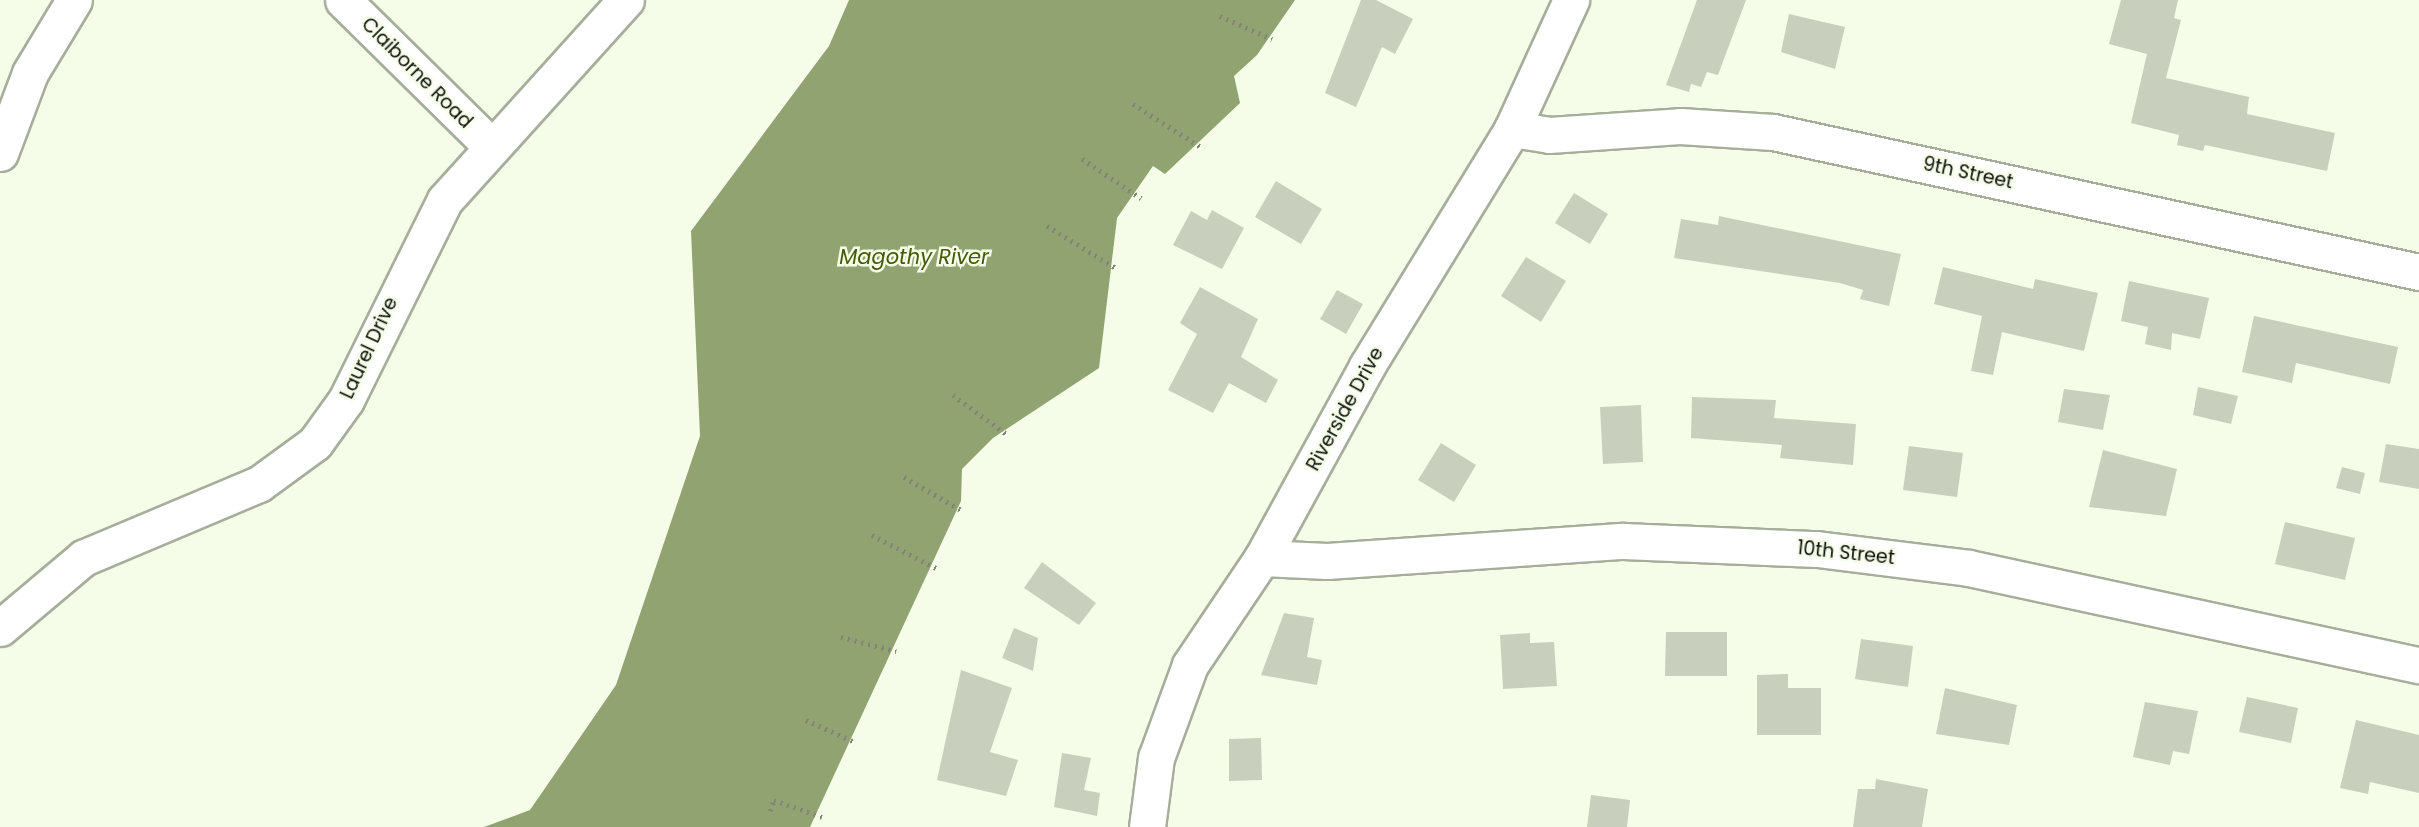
<!DOCTYPE html>
<html>
<head>
<meta charset="utf-8">
<style>
  body { margin:0 }
  #map { position:relative; width:2419px; height:827px; overflow:hidden; background:#f5fde9; font-family:Poppins,sans-serif }
  div>[style] { position:absolute }
  .water>* { inset:0; background:#90a370 }
  .building>* { inset:0; background:#c8d0bd }
  .path>* { height:4.5px; margin-top:-2.25px; transform-origin:0; background:repeating-linear-gradient(90deg,#808578 0 2px,transparent 0 7px) }
  .roads { filter:drop-shadow(2px 0 #a6ae9b) drop-shadow(-2px 0 #a6ae9b) drop-shadow(0 2px #a6ae9b) drop-shadow(0 -2px #a6ae9b) }
  .minor>* { height:35px; margin:-17.5px; padding:0 17.5px; transform-origin:17.5px; border-radius:17.5px; background:#fff }
  span { translate:-50% -50%; white-space:nowrap; text-align:center; line-height:1.15; -webkit-text-stroke:5px #f5fde9; paint-order:stroke }
  .street-label { font-size:19px; color:#0d0f09 }
  .water-label { font-size:21px; color:#465b0a; font-style:italic }
</style>
</head>
<body>
<div id="map">
  <div class="water">
    <i style="clip-path:polygon(849px 0,1295px 0,1257px 55px,1234px 76px,1240px 103px,1165px 174px,1153px 166px,1117px 218px,1099px 368px,993px 438px,962px 469px,961px 501px,810px 827px,484px 827px,530px 810px,616px 685px,700px 436px,691px 231px,829px 46px)"></i>
  </div>
  <div class="building">
    <i style="clip-path:polygon(1361px 0,1376px 0,1413px 19px,1395px 54px,1382px 47px,1356px 107px,1325px 93px)"></i>
    <i style="clip-path:polygon(1697px 0,1746px 0,1718px 75px,1707px 72px,1701px 87px,1691px 84px,1689px 92px,1666px 85px)"></i>
    <i style="clip-path:polygon(2121px 0,2178px 0,2174px 18px,2181px 20px,2166px 78px,2249px 97px,2247px 114px,2335px 133px,2327px 171px,2205px 145px,2203px 151px,2177px 145px,2179px 135px,2131px 123px,2147px 54px,2109px 44px)"></i>
    <i style="clip-path:polygon(1789px 14px,1845px 27px,1835px 69px,1781px 52px)"></i>
    <i style="clip-path:polygon(1276px 181px,1322px 209px,1301px 244px,1255px 217px)"></i>
    <i style="clip-path:polygon(1574px 193px,1608px 214px,1590px 244px,1555px 223px)"></i>
    <i style="clip-path:polygon(1212px 210px,1244px 228px,1222px 269px,1173px 245px,1191px 211px,1207px 220px)"></i>
    <i style="clip-path:polygon(1719px 216px,1901px 254px,1889px 306px,1860px 299px,1863px 290px,1840px 283px,1674px 258px,1681px 219px,1718px 225px)"></i>
    <i style="clip-path:polygon(1526px 257px,1566px 281px,1541px 322px,1501px 296px)"></i>
    <i style="clip-path:polygon(1943px 267px,2033px 289px,2035px 279px,2098px 293px,2084px 351px,2002px 332px,1993px 375px,1971px 371px,1982px 316px,1934px 304px)"></i>
    <i style="clip-path:polygon(2129px 281px,2209px 298px,2200px 339px,2172px 333px,2171px 350px,2145px 344px,2148px 327px,2121px 321px)"></i>
    <i style="clip-path:polygon(1200px 287px,1258px 319px,1241px 357px,1278px 380px,1266px 403px,1229px 383px,1213px 413px,1168px 390px,1197px 334px,1180px 323px)"></i>
    <i style="clip-path:polygon(1337px 290px,1363px 304px,1346px 334px,1320px 319px)"></i>
    <i style="clip-path:polygon(2254px 316px,2398px 347px,2390px 384px,2296px 363px,2292px 383px,2242px 372px)"></i>
    <i style="clip-path:polygon(2198px 387px,2238px 396px,2231px 424px,2193px 415px)"></i>
    <i style="clip-path:polygon(2064px 389px,2110px 395px,2103px 430px,2058px 422px)"></i>
    <i style="clip-path:polygon(1692px 397px,1776px 400px,1774px 418px,1856px 424px,1853px 465px,1780px 458px,1782px 445px,1691px 438px)"></i>
    <i style="clip-path:polygon(1641px 405px,1643px 462px,1603px 464px,1600px 407px)"></i>
    <i style="clip-path:polygon(1441px 443px,1476px 465px,1454px 502px,1418px 480px)"></i>
    <i style="clip-path:polygon(2386px 444px,2419px 449px,2419px 489px,2379px 482px)"></i>
    <i style="clip-path:polygon(1909px 446px,1963px 453px,1957px 497px,1903px 490px)"></i>
    <i style="clip-path:polygon(2103px 450px,2177px 469px,2166px 516px,2089px 507px)"></i>
    <i style="clip-path:polygon(2342px 467px,2365px 473px,2360px 494px,2336px 488px)"></i>
    <i style="clip-path:polygon(2285px 522px,2355px 538px,2345px 580px,2275px 564px)"></i>
    <i style="clip-path:polygon(1042px 562px,1096px 603px,1079px 625px,1024px 588px)"></i>
    <i style="clip-path:polygon(1284px 613px,1314px 618px,1307px 657px,1322px 660px,1317px 685px,1261px 675px)"></i>
    <i style="clip-path:polygon(1014px 628px,1038px 638px,1033px 671px,1002px 658px)"></i>
    <i style="clip-path:polygon(1666px 632px,1727px 632px,1727px 676px,1665px 676px)"></i>
    <i style="clip-path:polygon(1530px 633px,1530px 643px,1554px 642px,1557px 686px,1503px 689px,1500px 635px)"></i>
    <i style="clip-path:polygon(1861px 639px,1913px 646px,1908px 687px,1855px 679px)"></i>
    <i style="clip-path:polygon(961px 670px,1012px 688px,990px 752px,1018px 760px,1006px 796px,937px 780px)"></i>
    <i style="clip-path:polygon(1788px 674px,1788px 688px,1821px 688px,1821px 735px,1757px 735px,1757px 675px)"></i>
    <i style="clip-path:polygon(1945px 688px,2017px 705px,2009px 745px,1936px 734px)"></i>
    <i style="clip-path:polygon(2247px 697px,2298px 708px,2291px 743px,2239px 732px)"></i>
    <i style="clip-path:polygon(2145px 702px,2198px 711px,2189px 754px,2173px 751px,2170px 765px,2133px 757px)"></i>
    <i style="clip-path:polygon(2356px 720px,2419px 735px,2419px 793px,2370px 782px,2368px 794px,2340px 788px)"></i>
    <i style="clip-path:polygon(1261px 738px,1262px 780px,1229px 781px,1229px 739px)"></i>
    <i style="clip-path:polygon(1062px 753px,1091px 758px,1084px 790px,1100px 793px,1097px 816px,1054px 807px)"></i>
    <i style="clip-path:polygon(1876px 779px,1928px 789px,1922px 827px,1853px 827px,1858px 789px,1875px 789px)"></i>
    <i style="clip-path:polygon(1591px 795px,1630px 800px,1627px 827px,1587px 827px)"></i>
  </div>
  <div class="path">
    <i style="left:1220px;top:16px;width:57px;rotate:23.9deg"></i>
    <i style="left:1133px;top:104px;width:84px;rotate:32.4deg"></i>
    <i style="left:1082px;top:159px;width:71px;rotate:33.5deg"></i>
    <i style="left:1047px;top:226px;width:81px;rotate:31.3deg"></i>
    <i style="left:953px;top:395px;width:68px;rotate:36deg"></i>
    <i style="left:904px;top:477px;width:68px;rotate:30deg"></i>
    <i style="left:872px;top:535px;width:72px;rotate:27.3deg"></i>
    <i style="left:841px;top:637px;width:57px;rotate:14.3deg"></i>
    <i style="left:806px;top:720px;width:54px;rotate:24.2deg"></i>
    <i style="left:770px;top:811px;width:12px;rotate:-70deg"></i>
    <i style="left:774px;top:800px;width:51px;rotate:19.5deg"></i>
  </div>
  <div class="roads">
    <div class="minor">
      <i style="left:343px;top:0;width:206px;rotate:44.6deg"></i>
      <i style="left:1512px;top:129px;width:37px;rotate:9deg"></i>
      <i style="left:1549px;top:135px;width:131px;rotate:-3.9deg"></i>
      <i style="left:1680px;top:126px;width:93px;rotate:3.7deg"></i>
      <i style="left:1773px;top:132px;width:661px;rotate:12.23deg"></i>
      <i style="left:0;top:153px;width:85px;rotate:-69.4deg"></i>
      <i style="left:30px;top:73px;width:85px;rotate:-58.9deg"></i>
      <i style="left:1262px;top:558px;width:65px;rotate:2.6deg"></i>
      <i style="left:1327px;top:561px;width:297px;rotate:-3.9deg"></i>
      <i style="left:1623px;top:541px;width:194px;rotate:2.4deg"></i>
      <i style="left:1817px;top:549px;width:153px;rotate:7.1deg"></i>
      <i style="left:1969px;top:568px;width:460px;rotate:12.2deg"></i>
      <i style="left:0;top:628px;width:109px;rotate:-40.1deg"></i>
      <i style="left:83px;top:558px;width:191px;rotate:-22.8deg"></i>
      <i style="left:259px;top:484px;width:69px;rotate:-36.2deg"></i>
      <i style="left:315px;top:443px;width:53px;rotate:-54.2deg"></i>
      <i style="left:346px;top:400px;width:223px;rotate:-63.7deg"></i>
      <i style="left:445px;top:200px;width:270px;rotate:-47.9deg"></i>
      <i style="left:1147px;top:827px;width:70px;rotate:-82.6deg"></i>
      <i style="left:1156px;top:758px;width:99px;rotate:-69.9deg"></i>
      <i style="left:1190px;top:665px;width:129px;rotate:-56.1deg"></i>
      <i style="left:1262px;top:558px;width:219px;rotate:-61.3deg"></i>
      <i style="left:1367px;top:366px;width:278px;rotate:-58.5deg"></i>
      <i style="left:1512px;top:129px;width:142px;rotate:-65.4deg"></i>
    </div>
  </div>
  <div class="street-label">
    <span style="left:417px;top:73px;rotate:45deg">Claiborne Road</span>
    <span style="left:1968px;top:173px;rotate:12deg">9th Street</span>
    <span style="left:369px;top:348px;rotate:-65deg">Laurel Drive</span>
    <span style="left:1345px;top:409px;rotate:-61deg">Riverside Drive</span>
    <span style="left:1846px;top:553px;rotate:6deg">10th Street</span>
  </div>
  <div class="water-label">
    <span style="left:914px;top:257px">Magothy River</span>
  </div>
</div>
</body>
</html>
